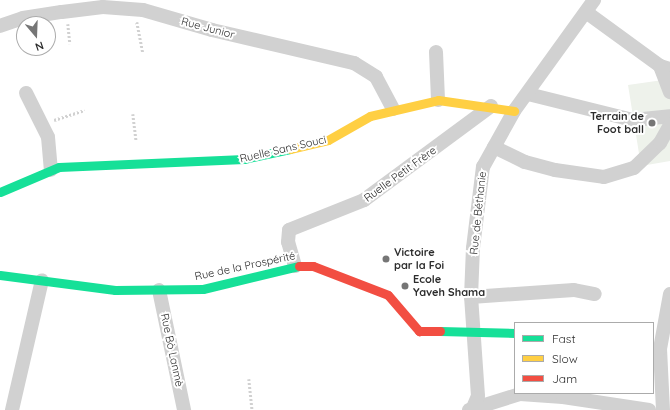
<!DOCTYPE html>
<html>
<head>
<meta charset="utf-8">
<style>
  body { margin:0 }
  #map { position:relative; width:670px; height:410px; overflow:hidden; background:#fff; font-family:Quicksand,sans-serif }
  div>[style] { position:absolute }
  .green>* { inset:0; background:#eef2eb }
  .path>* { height:2.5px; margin-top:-1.25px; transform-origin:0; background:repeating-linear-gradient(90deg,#d1d1d1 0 2px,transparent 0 4px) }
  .street>* { height:14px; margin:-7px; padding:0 7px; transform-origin:7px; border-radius:7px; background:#d1d1d1 }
  .fast>* { height:9px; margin:-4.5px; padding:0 4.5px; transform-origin:4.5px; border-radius:4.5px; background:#16e098 }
  .slow>* { height:9px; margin:-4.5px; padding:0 4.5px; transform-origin:4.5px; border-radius:4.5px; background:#ffcf43 }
  .jam>* { height:9px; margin:-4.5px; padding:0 4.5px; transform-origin:4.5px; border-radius:4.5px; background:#f24e42 }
  .dots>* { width:11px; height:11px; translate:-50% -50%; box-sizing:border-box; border:2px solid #fff; border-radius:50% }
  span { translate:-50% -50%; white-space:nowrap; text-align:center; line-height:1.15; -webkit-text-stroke:4px #fff; paint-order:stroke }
  .street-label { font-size:11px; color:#2c2c2c }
  .poi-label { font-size:11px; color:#2c2c2c; font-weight:700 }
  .right { translate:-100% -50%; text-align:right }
  .left { translate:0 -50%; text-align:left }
  .legend { position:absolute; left:514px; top:322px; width:140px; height:72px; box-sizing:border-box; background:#fff; border:1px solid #ababab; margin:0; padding:5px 7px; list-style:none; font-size:12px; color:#2c2c2c }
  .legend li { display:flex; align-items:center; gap:8px; height:20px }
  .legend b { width:20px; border:1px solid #ababab }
  .north { position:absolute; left:16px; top:16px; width:40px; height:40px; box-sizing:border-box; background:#fff; border:1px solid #ababab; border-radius:50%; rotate:161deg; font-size:11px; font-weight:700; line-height:16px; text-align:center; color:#2c2c2c }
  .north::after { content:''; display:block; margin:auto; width:14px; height:18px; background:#767676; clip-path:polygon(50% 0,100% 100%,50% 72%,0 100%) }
</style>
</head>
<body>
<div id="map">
  <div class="green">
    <i style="clip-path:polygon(670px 79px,670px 161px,641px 166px,628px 85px)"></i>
  </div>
  <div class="path">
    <i style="left:137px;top:22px;width:31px;rotate:79deg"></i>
    <i style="left:68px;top:24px;width:20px;rotate:84deg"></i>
    <i style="left:133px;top:114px;width:26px;rotate:83deg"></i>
    <i style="left:54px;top:120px;width:32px;rotate:-18deg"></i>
    <i style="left:249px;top:379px;width:31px;rotate:84deg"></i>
  </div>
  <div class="street">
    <i style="left:586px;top:12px;width:92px;rotate:36.1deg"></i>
    <i style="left:660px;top:66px;width:10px;rotate:17deg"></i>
    <i style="left:0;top:26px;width:24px;rotate:-19deg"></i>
    <i style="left:23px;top:18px;width:39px;rotate:-9deg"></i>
    <i style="left:62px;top:12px;width:41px;rotate:-7deg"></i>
    <i style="left:103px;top:7px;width:40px;rotate:4.3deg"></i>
    <i style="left:143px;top:10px;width:72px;rotate:16.2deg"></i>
    <i style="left:212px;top:30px;width:146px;rotate:13.1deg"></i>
    <i style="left:354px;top:63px;width:26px;rotate:32deg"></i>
    <i style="left:376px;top:77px;width:36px;rotate:62deg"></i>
    <i style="left:436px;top:52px;width:48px;rotate:87.6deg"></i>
    <i style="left:660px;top:66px;width:28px;rotate:69deg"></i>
    <i style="left:26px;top:93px;width:49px;rotate:63.4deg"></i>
    <i style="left:48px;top:137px;width:33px;rotate:85deg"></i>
    <i style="left:528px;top:94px;width:108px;rotate:13.9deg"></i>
    <i style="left:633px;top:120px;width:37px;rotate:-6deg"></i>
    <i style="left:494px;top:147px;width:34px;rotate:26deg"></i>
    <i style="left:525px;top:162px;width:31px;rotate:15deg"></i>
    <i style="left:555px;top:170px;width:49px;rotate:8.1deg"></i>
    <i style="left:604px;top:177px;width:31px;rotate:-17deg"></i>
    <i style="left:634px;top:168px;width:36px;rotate:-44deg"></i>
    <i style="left:660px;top:143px;width:21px;rotate:-61deg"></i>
    <i style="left:295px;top:266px;width:25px;rotate:-106deg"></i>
    <i style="left:288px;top:242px;width:12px;rotate:-85deg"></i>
    <i style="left:289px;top:230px;width:81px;rotate:-21.8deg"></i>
    <i style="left:364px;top:200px;width:158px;rotate:-36.5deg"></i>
    <i style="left:159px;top:290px;width:123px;rotate:78.2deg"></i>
    <i style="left:471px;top:297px;width:103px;rotate:-3.9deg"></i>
    <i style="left:574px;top:290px;width:21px;rotate:11deg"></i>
    <i style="left:12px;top:410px;width:133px;rotate:-77deg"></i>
    <i style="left:469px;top:410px;width:53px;rotate:-17.4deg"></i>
    <i style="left:520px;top:394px;width:43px;rotate:4deg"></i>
    <i style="left:563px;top:397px;width:87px;rotate:8.6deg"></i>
    <i style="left:472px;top:410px;width:15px;rotate:-67deg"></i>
    <i style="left:478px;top:396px;width:99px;rotate:-94deg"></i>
    <i style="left:471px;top:297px;width:49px;rotate:-87.7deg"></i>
    <i style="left:473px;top:248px;width:82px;rotate:-83deg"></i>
    <i style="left:483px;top:167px;width:64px;rotate:-61deg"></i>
    <i style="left:514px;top:111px;width:137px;rotate:-54.2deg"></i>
    <i style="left:663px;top:410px;width:61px;rotate:-92.8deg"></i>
    <i style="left:660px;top:349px;width:56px;rotate:-79.7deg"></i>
  </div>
  <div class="fast">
    <i style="left:0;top:192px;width:64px;rotate:-23deg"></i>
    <i style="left:59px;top:167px;width:185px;rotate:-2.5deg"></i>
    <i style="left:244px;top:159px;width:47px;rotate:-12.3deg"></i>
    <i style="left:0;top:275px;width:116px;rotate:7.4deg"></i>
    <i style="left:115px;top:290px;width:88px;rotate:-0.7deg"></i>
    <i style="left:203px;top:289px;width:99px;rotate:-13.5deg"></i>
    <i style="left:440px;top:331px;width:75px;rotate:1.5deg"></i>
  </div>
  <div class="slow">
    <i style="left:290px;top:149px;width:39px;rotate:-13deg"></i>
    <i style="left:328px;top:140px;width:48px;rotate:-29.7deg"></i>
    <i style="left:370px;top:116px;width:70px;rotate:-13.2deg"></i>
    <i style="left:438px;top:100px;width:77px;rotate:8.2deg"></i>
  </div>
  <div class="jam">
    <i style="left:299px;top:266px;width:14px"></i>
    <i style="left:313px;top:266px;width:80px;rotate:21.1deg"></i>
    <i style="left:388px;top:295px;width:48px;rotate:49.3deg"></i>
    <i style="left:419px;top:331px;width:21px"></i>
  </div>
  <div class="dots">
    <i style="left:652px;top:123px;background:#767676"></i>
    <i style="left:386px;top:259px;background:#767676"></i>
    <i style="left:405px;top:286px;background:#767676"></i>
  </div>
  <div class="street-label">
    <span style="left:208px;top:28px;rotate:15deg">Rue Junior</span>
    <span style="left:283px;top:149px;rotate:-13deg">Ruelle Sans Souci</span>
    <span style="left:400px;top:174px;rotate:-36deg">Ruelle Petit Frère</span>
    <span style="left:478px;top:213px;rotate:-84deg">Rue de Béthanie</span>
    <span style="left:245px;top:266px;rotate:-12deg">Rue de la Prospérité</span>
    <span style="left:172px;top:350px;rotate:78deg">Rue Bò Lanmè</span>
  </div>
  <div class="poi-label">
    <span class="right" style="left:644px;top:123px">Terrain de<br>Foot ball</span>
    <span class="left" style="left:394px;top:259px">Victoire<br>par la Foi</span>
    <span class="left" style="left:413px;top:286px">Ecole<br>Yaveh Shama</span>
  </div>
  <ul class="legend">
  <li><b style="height:5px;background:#16e098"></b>Fast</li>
  <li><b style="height:5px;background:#ffcf43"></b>Slow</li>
  <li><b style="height:5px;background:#f24e42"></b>Jam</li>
  </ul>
  <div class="north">N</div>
</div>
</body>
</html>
